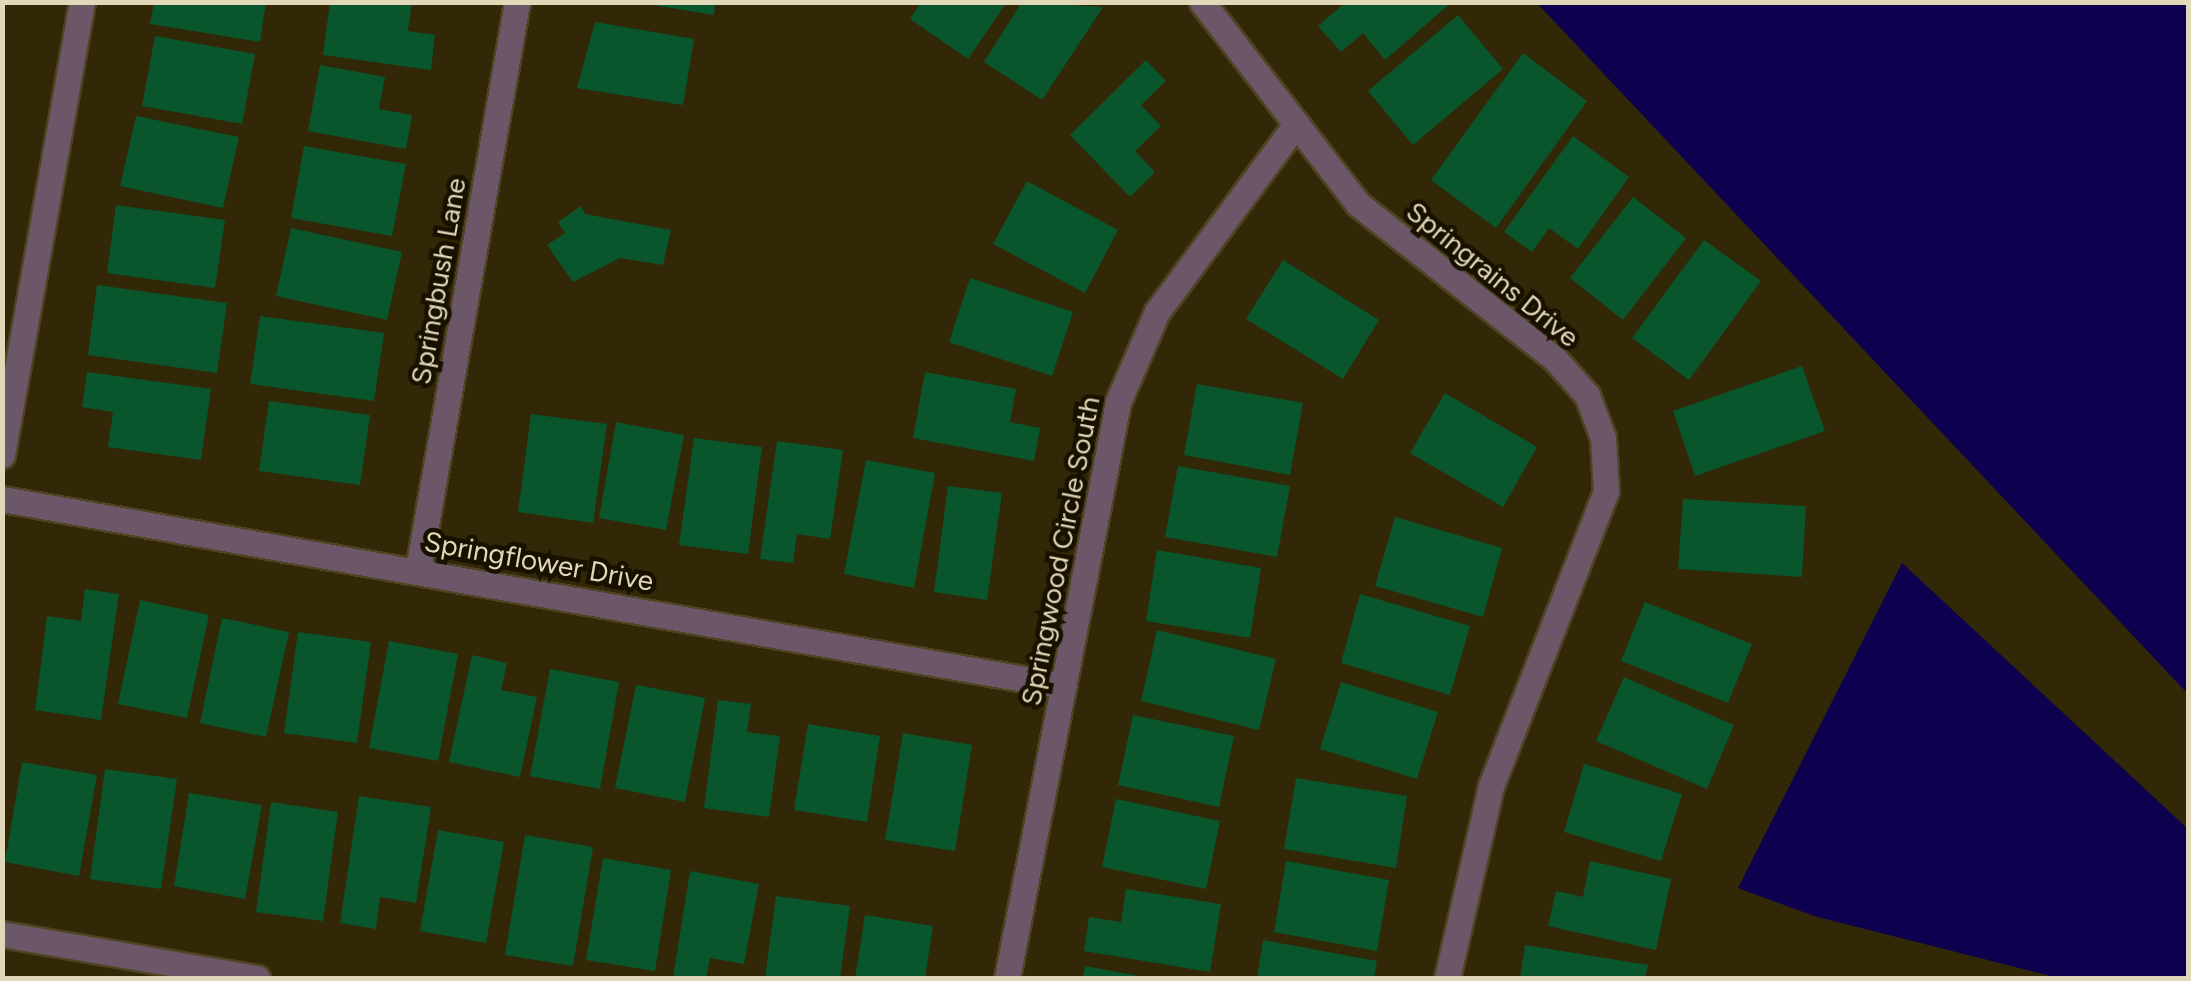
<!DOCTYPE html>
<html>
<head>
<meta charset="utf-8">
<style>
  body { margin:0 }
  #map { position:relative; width:2191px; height:981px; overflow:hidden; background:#322807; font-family:Figtree,sans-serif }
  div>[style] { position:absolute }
  .water>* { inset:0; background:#0c004f }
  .building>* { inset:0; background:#09552c }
  .roads { filter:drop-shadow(2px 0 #4e4423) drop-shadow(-2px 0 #4e4423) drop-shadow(0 2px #4e4423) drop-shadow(0 -2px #4e4423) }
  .minor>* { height:25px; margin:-12.5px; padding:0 12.5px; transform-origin:12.5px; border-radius:12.5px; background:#6c5768 }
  span { translate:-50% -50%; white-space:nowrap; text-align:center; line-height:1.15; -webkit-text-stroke:9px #181100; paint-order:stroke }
  .street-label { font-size:28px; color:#e1d7b9 }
  .frame { position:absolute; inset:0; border:5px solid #e1d7b9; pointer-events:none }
</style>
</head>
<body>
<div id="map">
  <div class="water">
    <i style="clip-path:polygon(1537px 3px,2188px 3px,2188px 694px)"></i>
    <i style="clip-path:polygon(1902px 563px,2188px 829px,2188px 978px,2059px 978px,1814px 916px,1738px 888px)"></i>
  </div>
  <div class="building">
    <i style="clip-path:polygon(154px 2px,266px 2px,260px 42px,150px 24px)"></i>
    <i style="clip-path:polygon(330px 2px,412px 2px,408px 31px,435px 35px,431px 70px,323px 55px)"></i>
    <i style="clip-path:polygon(634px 2px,715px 2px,714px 15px)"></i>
    <i style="clip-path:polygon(921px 2px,1007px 2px,968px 59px,910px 19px)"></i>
    <i style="clip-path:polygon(1022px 2px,1103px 7px,1042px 100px,984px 62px)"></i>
    <i style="clip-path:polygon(1346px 2px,1452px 2px,1385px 60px,1363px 33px,1341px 52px,1318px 26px)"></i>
    <i style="clip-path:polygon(1458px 15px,1503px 69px,1413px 145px,1368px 91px)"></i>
    <i style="clip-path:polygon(595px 22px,694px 39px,683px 105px,577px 88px)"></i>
    <i style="clip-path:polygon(155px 36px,255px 54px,242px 124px,142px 106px)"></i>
    <i style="clip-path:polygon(1523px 53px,1587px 101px,1496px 228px,1431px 180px)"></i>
    <i style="clip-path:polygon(1146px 60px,1166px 81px,1141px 105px,1161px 126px,1135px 151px,1155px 172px,1130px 197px,1070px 135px)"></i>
    <i style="clip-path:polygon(320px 65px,385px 77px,379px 109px,412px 115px,406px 149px,308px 131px)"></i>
    <i style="clip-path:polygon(136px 116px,239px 137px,223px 208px,120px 186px)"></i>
    <i style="clip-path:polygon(1573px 136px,1629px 177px,1578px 249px,1549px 228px,1532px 252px,1504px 232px)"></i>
    <i style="clip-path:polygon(304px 146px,406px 164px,392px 236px,291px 218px)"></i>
    <i style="clip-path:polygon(1027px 181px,1118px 230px,1085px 293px,993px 244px)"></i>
    <i style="clip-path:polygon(1633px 197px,1686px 238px,1623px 320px,1570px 278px)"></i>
    <i style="clip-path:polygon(116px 205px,225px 220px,215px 288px,107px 273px)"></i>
    <i style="clip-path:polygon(581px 206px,585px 214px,671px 230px,663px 265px,620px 258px,573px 282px,547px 245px,565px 233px,558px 222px)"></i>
    <i style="clip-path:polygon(291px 228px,402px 252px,387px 320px,276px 296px)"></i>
    <i style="clip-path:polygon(1704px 240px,1761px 281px,1689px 380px,1632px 338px)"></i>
    <i style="clip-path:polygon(1283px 260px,1379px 320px,1343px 379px,1246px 319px)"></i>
    <i style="clip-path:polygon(970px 278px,1073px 312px,1052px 376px,949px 342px)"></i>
    <i style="clip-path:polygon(97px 285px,227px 303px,217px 373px,88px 355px)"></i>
    <i style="clip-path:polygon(260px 316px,384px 333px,374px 401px,250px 384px)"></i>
    <i style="clip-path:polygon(1802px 366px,1825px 431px,1695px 476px,1673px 411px)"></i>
    <i style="clip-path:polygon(87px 372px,211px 389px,201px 460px,108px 447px,113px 412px,82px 407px)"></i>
    <i style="clip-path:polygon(925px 372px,1016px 389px,1010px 422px,1040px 428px,1034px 461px,913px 438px)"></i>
    <i style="clip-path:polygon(1197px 384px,1303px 403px,1290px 475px,1184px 455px)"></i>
    <i style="clip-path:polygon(1445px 393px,1537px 447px,1503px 507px,1410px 453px)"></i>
    <i style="clip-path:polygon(269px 401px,370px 415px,360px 485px,259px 471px)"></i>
    <i style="clip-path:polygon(531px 414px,607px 424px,593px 523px,518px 512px)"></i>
    <i style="clip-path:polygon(616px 422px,684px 435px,666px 530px,599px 518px)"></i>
    <i style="clip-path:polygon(694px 438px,762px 447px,748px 554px,679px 545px)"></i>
    <i style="clip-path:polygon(777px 441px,843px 450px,830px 539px,797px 534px,793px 563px,760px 559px)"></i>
    <i style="clip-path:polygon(866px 460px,935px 473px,914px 588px,844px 574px)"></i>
    <i style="clip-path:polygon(1178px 466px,1290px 486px,1277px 557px,1165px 537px)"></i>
    <i style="clip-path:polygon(948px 486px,1002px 493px,987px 600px,934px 592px)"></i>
    <i style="clip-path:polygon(1683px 499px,1806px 506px,1802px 577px,1678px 569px)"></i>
    <i style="clip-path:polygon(1395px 517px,1502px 548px,1483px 617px,1375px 586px)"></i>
    <i style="clip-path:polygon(1157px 550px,1261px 568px,1250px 638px,1146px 621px)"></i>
    <i style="clip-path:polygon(85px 589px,119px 594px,101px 720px,35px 710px,47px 616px,81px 621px)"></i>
    <i style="clip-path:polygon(1360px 594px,1470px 626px,1450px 695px,1341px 663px)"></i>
    <i style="clip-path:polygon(140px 600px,209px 615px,187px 718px,118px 704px)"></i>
    <i style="clip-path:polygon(1645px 602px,1752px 644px,1728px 703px,1621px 661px)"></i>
    <i style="clip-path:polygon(222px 618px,289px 632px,266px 737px,200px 723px)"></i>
    <i style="clip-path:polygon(1157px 630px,1276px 659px,1259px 730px,1141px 701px)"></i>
    <i style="clip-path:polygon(298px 632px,371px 642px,357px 743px,284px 733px)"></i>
    <i style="clip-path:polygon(389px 641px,458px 654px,438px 761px,369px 748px)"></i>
    <i style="clip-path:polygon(472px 655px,507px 663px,501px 690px,537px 697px,520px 777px,449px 762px)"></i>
    <i style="clip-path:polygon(550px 669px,619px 682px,600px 789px,530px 776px)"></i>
    <i style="clip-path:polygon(1624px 677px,1734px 725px,1707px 789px,1596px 741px)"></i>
    <i style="clip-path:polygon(1341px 682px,1438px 712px,1417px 779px,1320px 749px)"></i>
    <i style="clip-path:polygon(636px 685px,705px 698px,685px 802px,615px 788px)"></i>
    <i style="clip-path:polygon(718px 700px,751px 704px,747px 732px,780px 736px,769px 817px,704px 808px)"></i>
    <i style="clip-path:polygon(1133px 715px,1234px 736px,1219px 807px,1118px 785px)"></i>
    <i style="clip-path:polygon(808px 724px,880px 736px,867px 822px,794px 810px)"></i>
    <i style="clip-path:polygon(903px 733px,972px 745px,955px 851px,885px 840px)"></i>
    <i style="clip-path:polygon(22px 762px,97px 775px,79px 876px,5px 862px)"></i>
    <i style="clip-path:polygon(1584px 764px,1682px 794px,1661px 861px,1564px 832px)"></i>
    <i style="clip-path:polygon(105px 769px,177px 779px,161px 889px,90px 879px)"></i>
    <i style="clip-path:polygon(1296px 778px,1407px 796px,1396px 868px,1284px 849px)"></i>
    <i style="clip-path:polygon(189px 793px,262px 805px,245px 899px,174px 886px)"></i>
    <i style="clip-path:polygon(359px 796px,431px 807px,416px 903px,380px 897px,376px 929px,340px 923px)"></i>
    <i style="clip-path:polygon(1116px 799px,1220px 821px,1206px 889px,1102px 867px)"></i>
    <i style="clip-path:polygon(271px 802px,338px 812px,323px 921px,256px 912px)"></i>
    <i style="clip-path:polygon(438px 830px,504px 842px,486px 943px,420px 931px)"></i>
    <i style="clip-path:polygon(525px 835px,593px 847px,573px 966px,505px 955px)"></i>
    <i style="clip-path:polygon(603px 858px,671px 870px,655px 971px,586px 960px)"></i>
    <i style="clip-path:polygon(1286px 861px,1389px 880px,1377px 951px,1274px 932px)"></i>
    <i style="clip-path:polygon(1590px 861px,1671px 879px,1656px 950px,1548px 926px,1556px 891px,1583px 897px)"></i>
    <i style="clip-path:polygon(690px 871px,759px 884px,744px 964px,710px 958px,706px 978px,673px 978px)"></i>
    <i style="clip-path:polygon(1126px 889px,1221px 904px,1210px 972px,1084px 951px,1089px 917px,1121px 922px)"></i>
    <i style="clip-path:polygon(776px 896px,850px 906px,840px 978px,765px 978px)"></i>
    <i style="clip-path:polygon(865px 915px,933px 926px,925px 978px,855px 978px)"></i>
    <i style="clip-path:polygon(1263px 940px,1377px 961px,1374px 978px,1257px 978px)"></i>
    <i style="clip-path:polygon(1525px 945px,1648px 965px,1645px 978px,1520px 978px)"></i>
    <i style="clip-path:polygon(1085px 966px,1145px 977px,1145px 978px,1083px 978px)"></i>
  </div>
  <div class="roads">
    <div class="minor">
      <i style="left:1202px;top:2px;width:255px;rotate:52.3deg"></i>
      <i style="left:1358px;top:204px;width:249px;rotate:38.2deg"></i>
      <i style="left:1554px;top:358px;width:50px;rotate:48.3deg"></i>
      <i style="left:1587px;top:395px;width:46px;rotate:69.6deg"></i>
      <i style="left:1603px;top:438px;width:53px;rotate:86.8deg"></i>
      <i style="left:1606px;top:491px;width:317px;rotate:111.3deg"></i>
      <i style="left:1491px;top:786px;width:197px;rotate:102.9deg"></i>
      <i style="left:2px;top:455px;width:460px;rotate:-80deg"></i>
      <i style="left:2px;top:499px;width:1078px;rotate:9.99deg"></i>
      <i style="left:418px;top:570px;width:577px;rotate:-80.11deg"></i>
      <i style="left:2px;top:934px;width:259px;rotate:9.8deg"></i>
      <i style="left:1007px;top:978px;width:587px;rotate:-79.09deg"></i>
      <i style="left:1118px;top:402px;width:98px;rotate:-66.6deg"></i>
      <i style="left:1157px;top:312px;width:234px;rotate:-53.5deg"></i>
    </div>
  </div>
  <div class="street-label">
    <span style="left:1493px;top:274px;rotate:39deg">Springrains Drive</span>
    <span style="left:438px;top:281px;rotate:-80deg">Springbush Lane</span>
    <span style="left:1060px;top:551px;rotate:-79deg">Springwood Circle South</span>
    <span style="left:539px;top:561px;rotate:10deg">Springflower Drive</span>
  </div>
  <div class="frame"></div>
</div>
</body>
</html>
